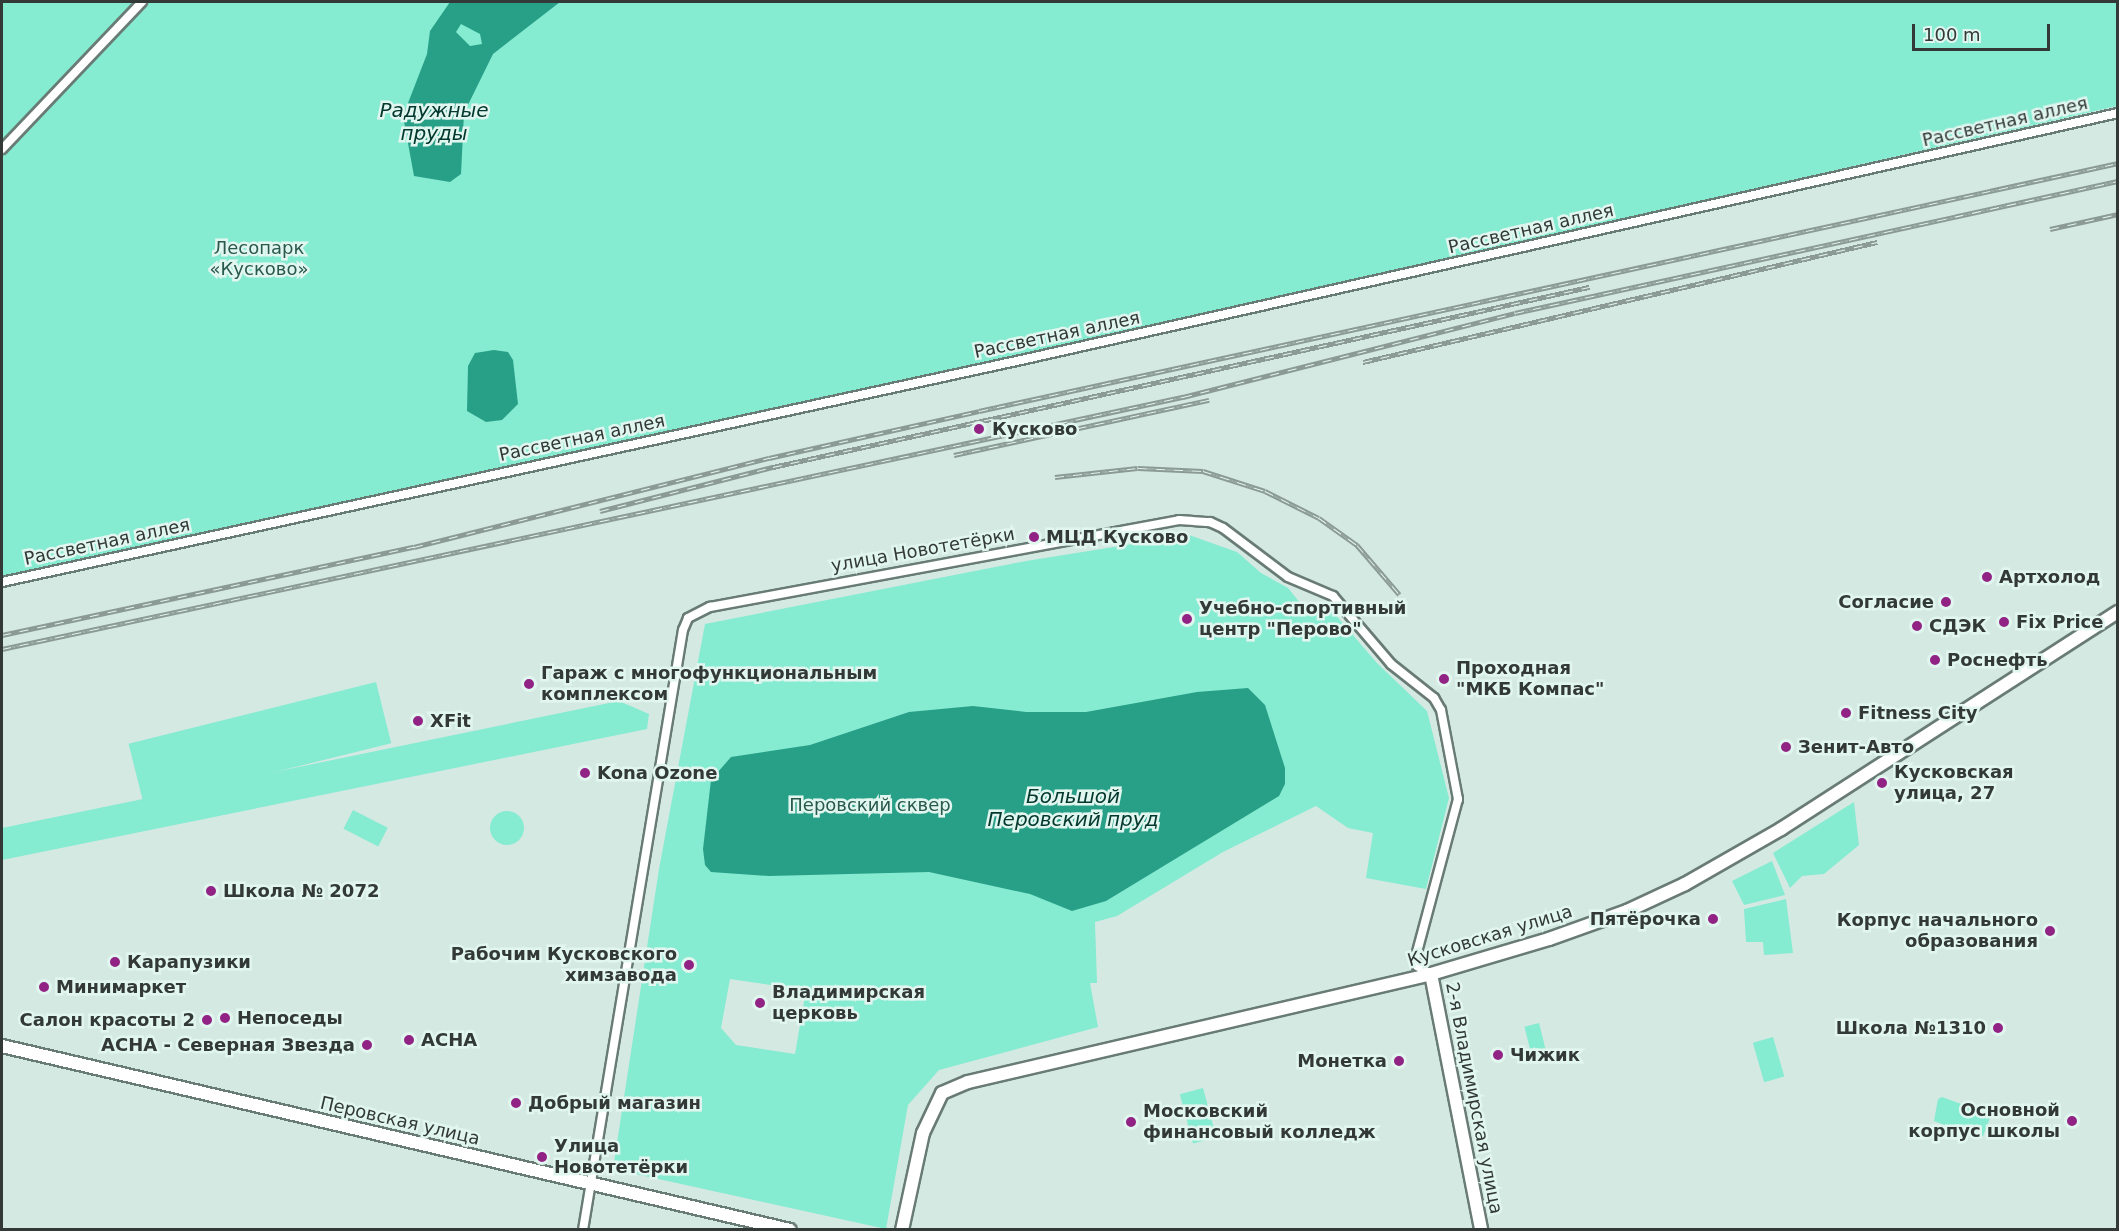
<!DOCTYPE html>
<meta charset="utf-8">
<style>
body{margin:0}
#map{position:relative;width:2119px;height:1231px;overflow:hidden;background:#d5e9e3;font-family:"DejaVu Sans",sans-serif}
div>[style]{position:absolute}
.green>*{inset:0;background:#85ebd1;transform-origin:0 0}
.round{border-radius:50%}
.water>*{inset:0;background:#28a087}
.roads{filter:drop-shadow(2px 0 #697b75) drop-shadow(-2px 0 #697b75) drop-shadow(0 2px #697b75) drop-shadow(0 -2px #697b75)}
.street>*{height:8px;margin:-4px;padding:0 4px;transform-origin:4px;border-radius:4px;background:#fff}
.secondary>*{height:12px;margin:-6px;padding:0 6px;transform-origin:6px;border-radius:6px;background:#fff}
.rail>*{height:5px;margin-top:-2.5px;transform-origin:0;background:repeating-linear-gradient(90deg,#e2f6f0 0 9px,#8b9a95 0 18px);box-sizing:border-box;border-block:2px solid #8b9a95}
.dots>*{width:16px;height:16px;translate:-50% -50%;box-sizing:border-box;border:3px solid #e2f6f0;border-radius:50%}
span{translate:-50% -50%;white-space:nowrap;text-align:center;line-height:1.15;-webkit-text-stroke:5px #e2f6f0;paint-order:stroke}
.street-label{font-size:18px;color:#323937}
.park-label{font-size:18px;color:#29584d}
.poi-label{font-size:18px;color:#323937;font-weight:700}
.left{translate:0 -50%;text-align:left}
.right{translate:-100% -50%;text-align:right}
.water-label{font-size:20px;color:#02382d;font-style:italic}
.frame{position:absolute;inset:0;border:3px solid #323937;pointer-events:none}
.scale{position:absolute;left:1912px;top:24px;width:138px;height:27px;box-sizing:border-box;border:3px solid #323937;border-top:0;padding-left:8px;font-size:18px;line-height:21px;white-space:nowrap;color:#323937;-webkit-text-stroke:4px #e2f6f0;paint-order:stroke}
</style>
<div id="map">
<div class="green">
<i style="clip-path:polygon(2px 2px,2117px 2px,2117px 106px,1047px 350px,2px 577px)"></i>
<i style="clip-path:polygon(evenodd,1189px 535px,1237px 552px,1261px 573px,1288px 588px,1305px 609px,1321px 604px,1333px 612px,1377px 663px,1427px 711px,1449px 798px,1426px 889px,1366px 878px,1373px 833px,1348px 828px,1316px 806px,1223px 852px,1117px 916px,1095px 922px,1097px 983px,1090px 983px,1098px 1027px,939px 1070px,908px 1105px,886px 1229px,613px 1169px,659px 869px,705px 624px,1026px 561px,1189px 535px,730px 979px,806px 990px,795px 1054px,736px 1045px,721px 1028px,730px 979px)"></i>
<i style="left:376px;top:682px;width:63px;height:255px;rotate:76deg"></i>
<i style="clip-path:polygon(619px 701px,649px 714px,647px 729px,2px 860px,2px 828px)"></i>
<i style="clip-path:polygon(1854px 802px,1859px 845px,1824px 874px,1802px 876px,1790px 888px,1773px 853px)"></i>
<i style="left:353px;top:810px;width:39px;height:21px;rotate:27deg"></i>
<i class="round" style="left:490px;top:811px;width:34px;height:34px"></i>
<i style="clip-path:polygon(1772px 861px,1785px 895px,1744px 905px,1732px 881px)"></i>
<i style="clip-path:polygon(1786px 899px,1793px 953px,1764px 955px,1763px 942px,1746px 942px,1744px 909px)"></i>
<i style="left:1539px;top:1023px;width:34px;height:15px;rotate:76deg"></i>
<i style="left:1773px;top:1037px;width:41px;height:21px;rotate:74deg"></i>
<i style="left:1203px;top:1088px;width:51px;height:24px;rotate:75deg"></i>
<i style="clip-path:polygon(1942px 1097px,1986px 1113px,1990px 1118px,1983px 1136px,1977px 1138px,1934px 1121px,1938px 1099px)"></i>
</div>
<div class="water">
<i style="clip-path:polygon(evenodd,450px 2px,560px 2px,493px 54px,464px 113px,461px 174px,450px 182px,414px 176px,403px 116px,427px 54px,430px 31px,450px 2px,461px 24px,480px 34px,482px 44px,470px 46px,456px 32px,461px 24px)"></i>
<i style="clip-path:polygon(494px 350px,508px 352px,513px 360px,518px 404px,502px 420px,486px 422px,467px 411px,468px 366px,475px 353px)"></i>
<i style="clip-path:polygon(1248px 688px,1265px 705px,1285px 768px,1285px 784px,1279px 796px,1106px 901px,1072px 911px,1030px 894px,929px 872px,769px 876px,711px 872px,705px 865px,703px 849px,711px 780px,731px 757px,810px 745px,909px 712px,973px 706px,1026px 712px,1086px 712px,1197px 692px)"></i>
</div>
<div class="roads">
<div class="street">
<i style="left:2px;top:149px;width:203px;rotate:-46.4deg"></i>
<i style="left:2px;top:582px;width:1052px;rotate:-12.29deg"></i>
<i style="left:1030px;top:358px;width:1115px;rotate:-12.69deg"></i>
<i style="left:583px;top:1230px;width:608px;rotate:-80.54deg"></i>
<i style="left:683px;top:630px;width:13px;rotate:-67deg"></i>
<i style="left:688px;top:618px;width:25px;rotate:-27deg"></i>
<i style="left:710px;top:607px;width:477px;rotate:-10.5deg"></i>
<i style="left:1179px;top:520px;width:31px;rotate:4deg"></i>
<i style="left:1210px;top:522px;width:14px;rotate:25deg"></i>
<i style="left:1223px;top:528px;width:81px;rotate:37deg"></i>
<i style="left:1288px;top:577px;width:49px;rotate:22.9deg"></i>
<i style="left:1333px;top:596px;width:89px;rotate:49.5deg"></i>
<i style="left:1391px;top:664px;width:55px;rotate:38.3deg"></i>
<i style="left:1434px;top:698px;width:14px;rotate:60deg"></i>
<i style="left:1441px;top:710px;width:91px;rotate:79.2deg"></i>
<i style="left:1458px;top:799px;width:166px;rotate:105deg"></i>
<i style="left:1415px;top:959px;width:7px;rotate:74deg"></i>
<i style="left:1417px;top:966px;width:16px;rotate:30deg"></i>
</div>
<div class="secondary">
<i style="left:1431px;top:974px;width:261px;rotate:78.9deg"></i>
<i style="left:2px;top:1046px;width:809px;rotate:13.14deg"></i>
<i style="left:902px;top:1230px;width:99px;rotate:-77.8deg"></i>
<i style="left:923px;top:1133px;width:44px;rotate:-64.6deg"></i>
<i style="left:942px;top:1093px;width:28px;rotate:-23deg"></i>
<i style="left:968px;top:1082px;width:475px;rotate:-13.1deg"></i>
<i style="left:1431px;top:974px;width:123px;rotate:-16.5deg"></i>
<i style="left:1549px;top:939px;width:83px;rotate:-19.7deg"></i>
<i style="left:1627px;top:911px;width:64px;rotate:-25deg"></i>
<i style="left:1685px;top:884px;width:111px;rotate:-29.8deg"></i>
<i style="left:1781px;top:829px;width:401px;rotate:-32.8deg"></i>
</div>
</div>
<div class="rail">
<i style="left:2050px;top:229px;width:70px;rotate:-12.4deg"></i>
<i style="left:1363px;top:362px;width:528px;rotate:-13.14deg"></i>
<i style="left:954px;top:455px;width:261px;rotate:-12.2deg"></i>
<i style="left:1055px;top:477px;width:83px;rotate:-6.2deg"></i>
<i style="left:1138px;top:468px;width:65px;rotate:2.6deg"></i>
<i style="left:1203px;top:471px;width:65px;rotate:17.9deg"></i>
<i style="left:1265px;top:491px;width:60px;rotate:26.6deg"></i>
<i style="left:1319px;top:518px;width:47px;rotate:35.4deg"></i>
<i style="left:1357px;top:545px;width:65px;rotate:49.4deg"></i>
<i style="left:600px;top:511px;width:179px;rotate:-14.3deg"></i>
<i style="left:773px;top:467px;width:836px;rotate:-12.44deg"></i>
<i style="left:2px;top:635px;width:421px;rotate:-12.1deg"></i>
<i style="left:414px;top:547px;width:366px;rotate:-14.1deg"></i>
<i style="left:769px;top:458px;width:215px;rotate:-12.6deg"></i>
<i style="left:979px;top:411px;width:1166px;rotate:-12.28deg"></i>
<i style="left:2px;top:649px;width:1208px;rotate:-12.05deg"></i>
<i style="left:1183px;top:397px;width:342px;rotate:-14.2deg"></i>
<i style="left:1515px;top:313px;width:617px;rotate:-12.35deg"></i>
</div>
<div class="dots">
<i style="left:979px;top:429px;background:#912384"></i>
<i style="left:1034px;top:537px;background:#912384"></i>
<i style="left:1987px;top:577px;background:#912384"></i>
<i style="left:1946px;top:602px;background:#912384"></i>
<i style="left:1187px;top:619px;background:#912384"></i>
<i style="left:2004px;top:622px;background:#912384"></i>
<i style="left:1917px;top:626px;background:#912384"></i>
<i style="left:1935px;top:660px;background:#912384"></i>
<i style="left:1444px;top:679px;background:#912384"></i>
<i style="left:529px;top:684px;background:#912384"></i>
<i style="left:1846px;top:713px;background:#912384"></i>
<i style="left:418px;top:721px;background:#912384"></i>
<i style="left:1786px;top:747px;background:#912384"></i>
<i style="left:585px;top:773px;background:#912384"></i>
<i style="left:1882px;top:783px;background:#912384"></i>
<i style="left:211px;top:891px;background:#912384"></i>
<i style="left:1713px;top:919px;background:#912384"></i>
<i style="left:2050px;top:931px;background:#912384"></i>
<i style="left:115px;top:962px;background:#912384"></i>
<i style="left:689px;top:965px;background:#912384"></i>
<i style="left:44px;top:987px;background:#912384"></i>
<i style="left:760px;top:1003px;background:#912384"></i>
<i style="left:225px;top:1018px;background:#912384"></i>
<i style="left:207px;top:1020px;background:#912384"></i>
<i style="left:1998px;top:1028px;background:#912384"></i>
<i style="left:409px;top:1040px;background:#912384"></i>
<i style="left:367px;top:1045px;background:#912384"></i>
<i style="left:1498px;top:1055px;background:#912384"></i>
<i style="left:1399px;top:1061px;background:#912384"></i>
<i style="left:516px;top:1103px;background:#912384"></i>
<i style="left:2072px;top:1121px;background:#912384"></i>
<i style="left:1131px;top:1122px;background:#912384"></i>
<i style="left:542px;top:1157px;background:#912384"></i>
</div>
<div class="street-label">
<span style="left:2005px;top:122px;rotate:-13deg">Рассветная аллея</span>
<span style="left:1531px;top:229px;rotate:-13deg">Рассветная аллея</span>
<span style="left:1057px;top:335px;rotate:-12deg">Рассветная аллея</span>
<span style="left:582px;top:438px;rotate:-12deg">Рассветная аллея</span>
<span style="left:107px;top:542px;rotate:-12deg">Рассветная аллея</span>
<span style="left:923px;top:550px;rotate:-10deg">улица Новотетёрки</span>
<span style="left:1490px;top:936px;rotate:-17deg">Кусковская улица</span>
<span style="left:1474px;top:1098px;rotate:79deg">2-я Владимирская улица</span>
<span style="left:400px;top:1121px;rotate:13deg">Перовская улица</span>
</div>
<div class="park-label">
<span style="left:259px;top:259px">Лесопарк<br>«Кусково»</span>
<span style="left:870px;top:805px">Перовский сквер</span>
</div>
<div class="poi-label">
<span class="left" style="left:992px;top:429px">Кусково</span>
<span class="left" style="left:1046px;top:537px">МЦД Кусково</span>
<span class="left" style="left:1999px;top:577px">Артхолод</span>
<span class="right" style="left:1934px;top:602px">Согласие</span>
<span class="left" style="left:1199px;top:619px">Учебно-спортивный<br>центр "Перово"</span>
<span class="left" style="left:2016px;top:622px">Fix Price</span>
<span class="left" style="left:1929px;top:626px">СДЭК</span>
<span class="left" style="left:1947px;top:660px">Роснефть</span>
<span class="left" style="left:1456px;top:679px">Проходная<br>"МКБ Компас"</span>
<span class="left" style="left:541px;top:684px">Гараж с многофункциональным<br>комплексом</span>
<span class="left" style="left:1858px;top:713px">Fitness City</span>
<span class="left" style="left:430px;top:721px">XFit</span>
<span class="left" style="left:1798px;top:747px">Зенит-Авто</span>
<span class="left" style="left:597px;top:773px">Kona Ozone</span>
<span class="left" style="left:1894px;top:783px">Кусковская<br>улица, 27</span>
<span class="left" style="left:223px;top:891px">Школа № 2072</span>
<span class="right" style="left:1701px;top:919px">Пятёрочка</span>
<span class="right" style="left:2038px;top:931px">Корпус начального<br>образования</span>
<span class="right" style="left:677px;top:965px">Рабочим Кусковского<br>химзавода</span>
<span class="left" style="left:127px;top:962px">Карапузики</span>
<span class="left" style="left:56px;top:987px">Минимаркет</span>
<span class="left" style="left:772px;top:1003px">Владимирская<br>церковь</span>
<span class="left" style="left:237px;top:1018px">Непоседы</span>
<span class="right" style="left:195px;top:1020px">Салон красоты 2</span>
<span class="right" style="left:1986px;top:1028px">Школа №1310</span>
<span class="left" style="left:421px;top:1040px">АСНА</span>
<span class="right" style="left:355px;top:1045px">АСНА - Северная Звезда</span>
<span class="left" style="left:1510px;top:1055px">Чижик</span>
<span class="right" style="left:1387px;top:1061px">Монетка</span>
<span class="left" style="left:528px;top:1103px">Добрый магазин</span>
<span class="right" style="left:2060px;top:1121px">Основной<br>корпус школы</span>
<span class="left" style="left:1143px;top:1122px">Московский<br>финансовый колледж</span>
<span class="left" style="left:554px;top:1157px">Улица<br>Новотетёрки</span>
</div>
<div class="water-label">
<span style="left:434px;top:122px">Радужные<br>пруды</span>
<span style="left:1073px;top:808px">Большой<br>Перовский пруд</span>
</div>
<div class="frame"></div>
<div class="scale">100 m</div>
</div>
